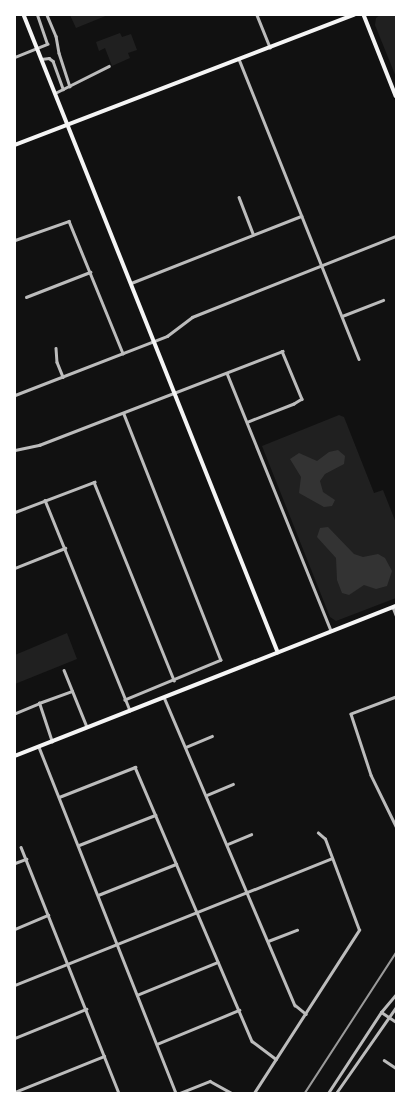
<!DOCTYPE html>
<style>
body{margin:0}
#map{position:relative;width:411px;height:1108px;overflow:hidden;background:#111;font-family:Cabin,sans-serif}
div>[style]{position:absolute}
.green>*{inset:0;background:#202020}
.water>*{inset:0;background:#333}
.minor>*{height:2.5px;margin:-1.25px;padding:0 1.25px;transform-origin:1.25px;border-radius:1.25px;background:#bcbcbc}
.tertiary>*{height:3px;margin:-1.5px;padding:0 1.5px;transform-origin:1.5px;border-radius:1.5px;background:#bcbcbc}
.secondary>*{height:3.5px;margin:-1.75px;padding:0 1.75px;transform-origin:1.75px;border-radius:1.75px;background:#f5f5f5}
.rail>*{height:1.5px;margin:-0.75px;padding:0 0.75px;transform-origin:0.75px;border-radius:0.75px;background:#9a9a9a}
span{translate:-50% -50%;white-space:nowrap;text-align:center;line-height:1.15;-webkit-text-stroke:4px #fff;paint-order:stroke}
.frame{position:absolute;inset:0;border:16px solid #fff;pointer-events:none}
</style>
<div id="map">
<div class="green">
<i style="clip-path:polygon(70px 15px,108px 15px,76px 28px)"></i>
<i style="clip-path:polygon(380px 15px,396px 15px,396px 77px,375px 25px,376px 18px)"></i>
<i style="clip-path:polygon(120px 33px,122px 37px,131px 34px,137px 50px,128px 53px,130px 58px,112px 66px,105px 48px,99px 51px,96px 42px)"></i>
<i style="clip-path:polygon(339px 415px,344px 417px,374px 493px,383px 490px,396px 523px,396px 598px,336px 621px,330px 617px,262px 446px)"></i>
<i style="clip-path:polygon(67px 633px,77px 659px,15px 684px,15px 655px)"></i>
</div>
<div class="water">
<i style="clip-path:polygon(338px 450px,345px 456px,344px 464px,325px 474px,320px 481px,323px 492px,335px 500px,332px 506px,324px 507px,299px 493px,301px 477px,290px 459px,299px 453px,317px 461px,329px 452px)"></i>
<i style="clip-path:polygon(328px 527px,354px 554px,363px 557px,378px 554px,385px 558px,392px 571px,387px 586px,376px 589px,364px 585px,349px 595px,342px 593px,337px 580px,336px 558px,317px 537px,320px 528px)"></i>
</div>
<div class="minor">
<i style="left:47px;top:15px;width:23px;rotate:67deg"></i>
<i style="left:56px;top:36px;width:17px;rotate:80deg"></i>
<i style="left:59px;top:53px;width:35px;rotate:72deg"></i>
<i style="left:257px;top:15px;width:35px;rotate:68deg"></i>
<i style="left:15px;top:57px;width:35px;rotate:-22deg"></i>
<i style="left:47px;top:44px;width:31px;rotate:-109deg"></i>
<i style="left:41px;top:59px;width:8px;rotate:-7deg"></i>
<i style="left:49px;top:58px;width:5px;rotate:37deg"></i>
<i style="left:53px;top:61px;width:30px;rotate:70deg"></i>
<i style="left:239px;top:59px;width:323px;rotate:68.2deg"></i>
<i style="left:55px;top:93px;width:60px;rotate:-26.6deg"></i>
<i style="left:239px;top:197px;width:40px;rotate:69deg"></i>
<i style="left:15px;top:240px;width:57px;rotate:-19.4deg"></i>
<i style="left:69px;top:221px;width:143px;rotate:67.8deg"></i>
<i style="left:131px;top:283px;width:183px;rotate:-21.5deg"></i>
<i style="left:26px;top:297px;width:69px;rotate:-21.3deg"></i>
<i style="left:342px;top:316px;width:44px;rotate:-21.3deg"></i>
<i style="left:56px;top:348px;width:14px;rotate:86deg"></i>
<i style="left:57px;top:362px;width:16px;rotate:68deg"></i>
<i style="left:227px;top:373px;width:278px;rotate:68deg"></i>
<i style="left:15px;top:395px;width:163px;rotate:-21.2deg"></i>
<i style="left:167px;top:336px;width:31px;rotate:-37deg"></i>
<i style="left:192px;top:317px;width:219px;rotate:-21.7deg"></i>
<i style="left:124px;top:414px;width:264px;rotate:68.5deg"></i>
<i style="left:221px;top:660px;width:104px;rotate:157.4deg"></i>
<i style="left:15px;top:450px;width:25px;rotate:-12deg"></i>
<i style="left:39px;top:445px;width:261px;rotate:-21.1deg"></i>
<i style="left:282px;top:351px;width:52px;rotate:67.4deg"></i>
<i style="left:302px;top:399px;width:9px;rotate:148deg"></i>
<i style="left:294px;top:404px;width:49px;rotate:158.6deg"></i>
<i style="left:45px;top:500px;width:227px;rotate:68deg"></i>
<i style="left:15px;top:512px;width:85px;rotate:-20.8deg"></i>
<i style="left:94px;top:482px;width:214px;rotate:68deg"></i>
<i style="left:15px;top:568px;width:54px;rotate:-21.8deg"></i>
<i style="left:393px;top:607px;width:9px;rotate:69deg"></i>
<i style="left:64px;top:670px;width:61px;rotate:68deg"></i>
<i style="left:164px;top:697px;width:335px;rotate:67deg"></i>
<i style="left:295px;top:1005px;width:14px;rotate:39deg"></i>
<i style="left:396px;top:697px;width:48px;rotate:159.3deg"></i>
<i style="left:351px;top:714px;width:64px;rotate:71.8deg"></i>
<i style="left:371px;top:775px;width:57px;rotate:63.9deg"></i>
<i style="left:16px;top:713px;width:25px;rotate:-23deg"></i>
<i style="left:52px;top:742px;width:41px;rotate:-108.4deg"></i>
<i style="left:39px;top:703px;width:35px;rotate:-20deg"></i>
<i style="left:39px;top:747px;width:372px;rotate:68.4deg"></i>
<i style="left:186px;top:747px;width:28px;rotate:-23deg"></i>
<i style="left:207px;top:795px;width:28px;rotate:-23deg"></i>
<i style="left:59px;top:797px;width:82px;rotate:-21.5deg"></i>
<i style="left:135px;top:767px;width:298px;rotate:66.9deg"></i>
<i style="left:252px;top:1041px;width:30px;rotate:37deg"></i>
<i style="left:228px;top:844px;width:25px;rotate:-23deg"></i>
<i style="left:79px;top:845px;width:82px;rotate:-21.5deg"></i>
<i style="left:21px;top:847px;width:265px;rotate:68.3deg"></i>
<i style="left:15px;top:863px;width:12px;rotate:-20deg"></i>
<i style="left:98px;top:895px;width:84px;rotate:-21.7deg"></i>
<i style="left:15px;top:929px;width:36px;rotate:-23deg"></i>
<i style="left:268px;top:941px;width:31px;rotate:-21deg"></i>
<i style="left:15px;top:985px;width:341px;rotate:-21.8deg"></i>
<i style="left:137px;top:995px;width:87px;rotate:-22.2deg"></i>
<i style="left:15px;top:1038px;width:77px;rotate:-22.2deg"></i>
<i style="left:157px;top:1044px;width:89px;rotate:-22.5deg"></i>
<i style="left:384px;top:1060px;width:14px;rotate:34deg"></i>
<i style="left:15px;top:1092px;width:96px;rotate:-22deg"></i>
<i style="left:180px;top:1093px;width:32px;rotate:-22deg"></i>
<i style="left:210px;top:1081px;width:25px;rotate:29deg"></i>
<i style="left:254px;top:1093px;width:194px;rotate:-57.2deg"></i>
<i style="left:359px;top:930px;width:97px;rotate:-110.5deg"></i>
<i style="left:325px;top:839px;width:9px;rotate:-139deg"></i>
</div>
<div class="tertiary">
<i style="left:381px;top:1012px;width:18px;rotate:34deg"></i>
<i style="left:328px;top:1093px;width:97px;rotate:-56.8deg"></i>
<i style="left:381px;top:1012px;width:23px;rotate:-50deg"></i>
<i style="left:336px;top:1093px;width:105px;rotate:-55.1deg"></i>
</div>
<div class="secondary">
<i style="left:24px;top:15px;width:686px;rotate:68.26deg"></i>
<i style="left:364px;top:15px;width:87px;rotate:68.4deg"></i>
<i style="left:15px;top:145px;width:363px;rotate:-21deg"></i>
<i style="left:15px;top:756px;width:409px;rotate:-21.5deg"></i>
</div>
<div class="rail">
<i style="left:305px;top:1093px;width:167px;rotate:-57deg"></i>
</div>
<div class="frame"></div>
</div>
